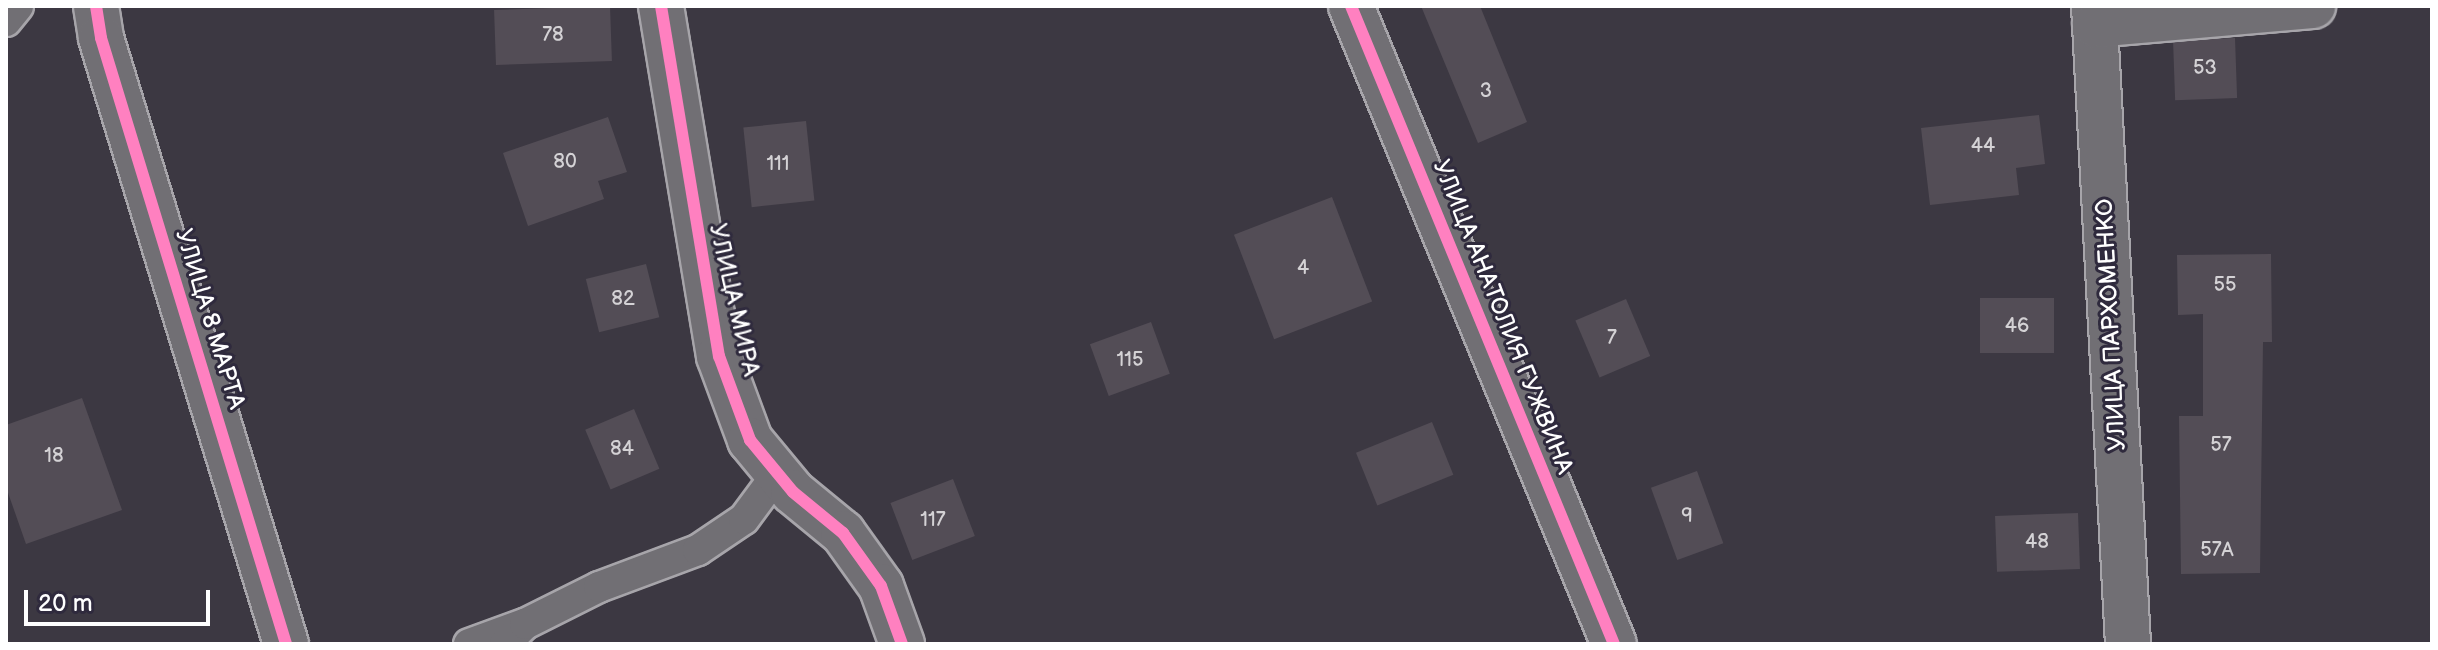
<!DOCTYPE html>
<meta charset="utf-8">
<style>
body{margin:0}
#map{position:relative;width:2438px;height:650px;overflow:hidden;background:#3c3842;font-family:"Balsamiq Sans",sans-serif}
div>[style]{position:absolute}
.building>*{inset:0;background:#534d56;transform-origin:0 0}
.roads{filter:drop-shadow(2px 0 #a7a5aa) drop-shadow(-2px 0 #a7a5aa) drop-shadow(0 2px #a7a5aa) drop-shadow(0 -2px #a7a5aa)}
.lane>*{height:30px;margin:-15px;padding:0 15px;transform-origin:15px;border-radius:15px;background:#716f74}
.street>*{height:44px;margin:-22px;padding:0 22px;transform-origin:22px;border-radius:22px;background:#716f74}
.secondary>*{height:44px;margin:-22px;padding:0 22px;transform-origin:22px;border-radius:22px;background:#716f74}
.cycleway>*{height:12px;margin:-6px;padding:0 6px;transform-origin:6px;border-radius:6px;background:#ff80c0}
span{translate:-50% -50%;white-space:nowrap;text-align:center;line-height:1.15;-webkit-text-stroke:6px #2f2a3d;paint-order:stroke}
.number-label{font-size:20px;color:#d4d2d5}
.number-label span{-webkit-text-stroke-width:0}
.street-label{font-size:24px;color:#fff}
.frame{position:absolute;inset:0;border:8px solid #fff;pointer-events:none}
.scale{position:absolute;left:24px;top:590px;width:186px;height:36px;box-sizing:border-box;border:4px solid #fff;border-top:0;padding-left:10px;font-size:24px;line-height:28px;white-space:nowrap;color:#fff;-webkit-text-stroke:6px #2f2a3d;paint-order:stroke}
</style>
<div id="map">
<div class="building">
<i style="left:610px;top:6px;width:55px;height:116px;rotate:88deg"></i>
<i style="clip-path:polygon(1421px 6px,1480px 6px,1527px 122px,1478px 143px)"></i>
<i style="left:2235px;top:38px;width:60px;height:62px;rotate:88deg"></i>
<i style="clip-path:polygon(2039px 115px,2045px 164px,2016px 168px,2019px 195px,1930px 205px,1921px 128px)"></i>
<i style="clip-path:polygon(608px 117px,627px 172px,598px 181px,604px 199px,528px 226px,503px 153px)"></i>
<i style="left:806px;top:121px;width:80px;height:63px;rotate:84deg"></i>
<i style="left:1332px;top:197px;width:112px;height:105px;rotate:69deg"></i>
<i style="clip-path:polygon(2271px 254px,2272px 342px,2263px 342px,2260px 573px,2181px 574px,2179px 416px,2203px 416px,2203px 314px,2178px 315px,2177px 255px)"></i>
<i style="left:646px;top:264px;width:55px;height:62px;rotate:76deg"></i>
<i style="left:2054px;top:298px;width:55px;height:74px;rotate:90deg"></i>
<i style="left:1626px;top:299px;width:62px;height:55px;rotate:67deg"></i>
<i style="left:1151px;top:322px;width:55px;height:65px;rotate:70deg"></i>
<i style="clip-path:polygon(82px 398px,122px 510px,26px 544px,6px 487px,6px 425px)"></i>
<i style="left:634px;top:409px;width:65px;height:53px;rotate:67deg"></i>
<i style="left:1432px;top:422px;width:57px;height:82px;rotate:68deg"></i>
<i style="left:1697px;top:471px;width:77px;height:49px;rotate:70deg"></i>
<i style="left:953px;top:479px;width:61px;height:67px;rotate:69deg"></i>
<i style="left:2078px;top:513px;width:56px;height:83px;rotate:88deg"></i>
</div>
<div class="roads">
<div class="lane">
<i style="left:6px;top:21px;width:19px;rotate:-51deg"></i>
<i style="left:469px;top:644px;width:59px;rotate:-20deg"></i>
<i style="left:505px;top:644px;width:28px;rotate:-45deg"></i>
<i style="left:525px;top:624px;width:83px;rotate:-26.6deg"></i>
<i style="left:599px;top:587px;width:106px;rotate:-20.5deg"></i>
<i style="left:698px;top:550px;width:55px;rotate:-34deg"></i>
<i style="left:744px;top:519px;width:57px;rotate:-53.5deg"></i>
</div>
<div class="street">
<i style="left:96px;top:6px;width:32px;rotate:81deg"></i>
<i style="left:101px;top:38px;width:634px;rotate:73.02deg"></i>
<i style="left:661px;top:6px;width:355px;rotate:80.6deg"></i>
<i style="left:719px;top:356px;width:90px;rotate:69.7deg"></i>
<i style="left:750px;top:440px;width:67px;rotate:50.4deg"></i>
<i style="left:793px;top:492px;width:65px;rotate:39.4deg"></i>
<i style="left:843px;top:533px;width:65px;rotate:54.4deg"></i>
<i style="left:881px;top:586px;width:62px;rotate:70.1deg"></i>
<i style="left:2094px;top:6px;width:639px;rotate:86.95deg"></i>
<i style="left:2095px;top:25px;width:219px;rotate:-5deg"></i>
</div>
<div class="secondary">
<i style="left:1351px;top:6px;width:690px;rotate:67.6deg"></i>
</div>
</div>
<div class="cycleway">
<i style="left:96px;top:6px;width:32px;rotate:81deg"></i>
<i style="left:101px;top:38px;width:634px;rotate:73.02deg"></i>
<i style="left:661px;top:6px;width:355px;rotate:80.6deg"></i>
<i style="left:719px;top:356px;width:90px;rotate:69.7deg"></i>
<i style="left:750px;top:440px;width:67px;rotate:50.4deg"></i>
<i style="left:793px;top:492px;width:65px;rotate:39.4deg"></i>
<i style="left:843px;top:533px;width:65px;rotate:54.4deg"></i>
<i style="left:881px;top:586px;width:62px;rotate:70.1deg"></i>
<i style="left:1351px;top:6px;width:690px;rotate:67.6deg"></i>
</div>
<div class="number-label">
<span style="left:553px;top:35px">78</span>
<span style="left:2205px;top:68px">53</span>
<span style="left:1486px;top:91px">3</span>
<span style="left:1983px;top:146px">44</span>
<span style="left:565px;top:162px">80</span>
<span style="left:778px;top:164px">111</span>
<span style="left:1303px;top:268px">4</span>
<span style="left:2225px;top:285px">55</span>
<span style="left:623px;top:299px">82</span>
<span style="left:2017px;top:326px">46</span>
<span style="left:1612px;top:338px">7</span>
<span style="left:1130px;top:360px">115</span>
<span style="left:2221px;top:445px">57</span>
<span style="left:622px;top:449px">84</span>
<span style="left:54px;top:456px">18</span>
<span style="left:1687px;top:516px">9</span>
<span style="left:933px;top:520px">117</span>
<span style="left:2037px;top:542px">48</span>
<span style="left:2217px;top:550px">57А</span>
</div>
<div class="street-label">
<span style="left:734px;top:300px;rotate:77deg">УЛИЦА МИРА</span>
<span style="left:1503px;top:317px;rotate:68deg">УЛИЦА АНАТОЛИЯ ГУЖВИНА</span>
<span style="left:210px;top:319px;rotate:73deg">УЛИЦА 8 МАРТА</span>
<span style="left:2111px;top:325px;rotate:-93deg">УЛИЦА ПАРХОМЕНКО</span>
</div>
<div class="frame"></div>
<div class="scale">20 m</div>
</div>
